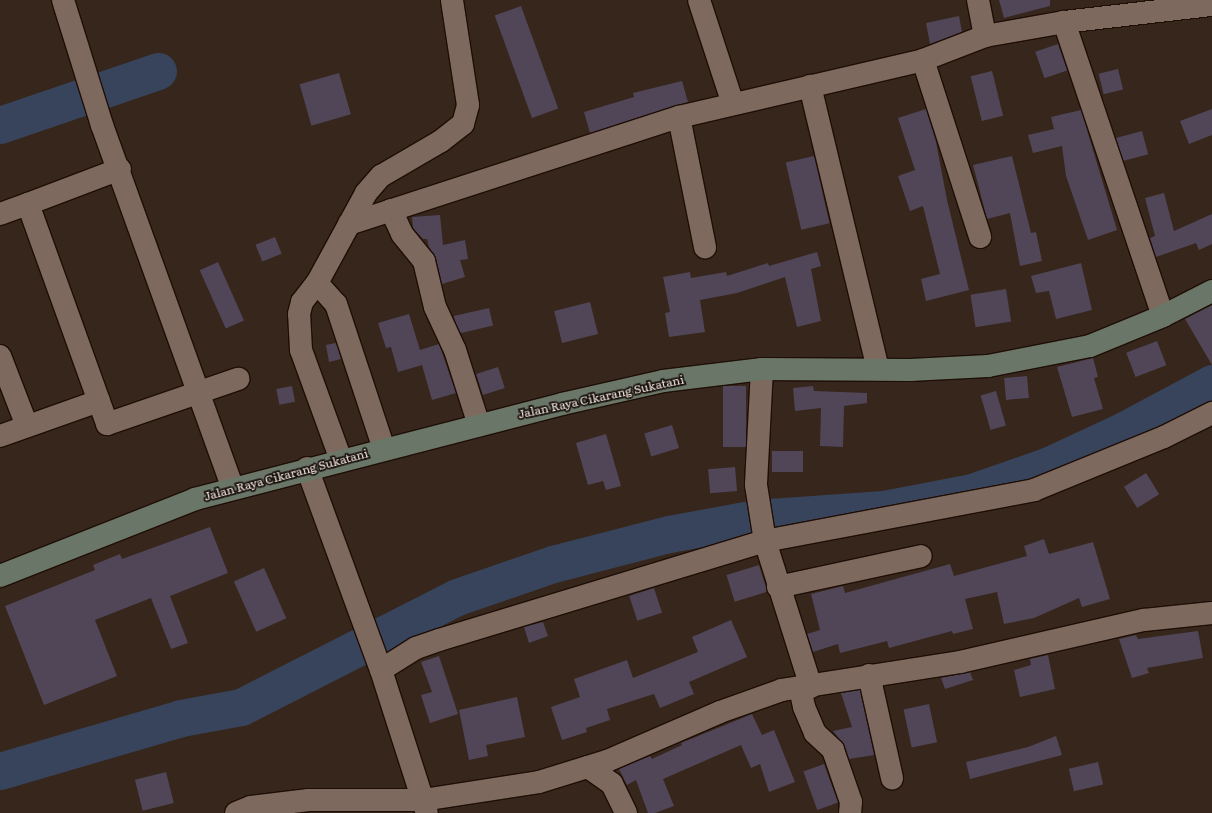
<!DOCTYPE html>
<style>
body{margin:0}
#map{position:relative;width:1212px;height:813px;overflow:hidden;background:#37261b;font-family:Literata,serif}
div>[style]{position:absolute}
.river>*{height:37px;margin:-18.5px;padding:0 18.5px;transform-origin:18.5px;border-radius:18.5px;background:#37445b}
.building>*{inset:0;background:#504658;transform-origin:0 0}
.roads{filter:drop-shadow(1px 0 #1e0e06) drop-shadow(-1px 0 #1e0e06) drop-shadow(0 1px #1e0e06) drop-shadow(0 -1px #1e0e06)}
.street>*{height:22px;margin:-11px;padding:0 11px;transform-origin:11px;border-radius:11px;background:#7d695e}
.secondary>*{height:22px;margin:-11px;padding:0 11px;transform-origin:11px;border-radius:11px;background:#6a7667}
span{translate:-50% -50%;white-space:nowrap;text-align:center;line-height:1.15;-webkit-text-stroke:3.5px #18110c;paint-order:stroke}
.street-label{font-size:12px;color:#f9ede6}
</style>
<div id="map">
<div class="river">
<i style="left:0;top:125px;width:167px;rotate:-18.9deg"></i>
<i style="left:0;top:771px;width:189px;rotate:-16.3deg"></i>
<i style="left:181px;top:718px;width:61px;rotate:-10.4deg"></i>
<i style="left:241px;top:707px;width:242px;rotate:-27deg"></i>
<i style="left:457px;top:597px;width:102px;rotate:-19deg"></i>
<i style="left:553px;top:564px;width:120px;rotate:-14.5deg"></i>
<i style="left:669px;top:534px;width:87px;rotate:-10.5deg"></i>
<i style="left:755px;top:518px;width:129px;rotate:-4deg"></i>
<i style="left:884px;top:509px;width:90px;rotate:-10.9deg"></i>
<i style="left:972px;top:492px;width:82px;rotate:-19.3deg"></i>
<i style="left:1049px;top:465px;width:83px;rotate:-25deg"></i>
<i style="left:1124px;top:430px;width:100px;rotate:-28.1deg"></i>
</div>
<div class="building">
<i style="clip-path:polygon(999px 0,1050px 0,1050px 6px,1004px 18px)"></i>
<i style="left:521px;top:6px;width:109px;height:28px;rotate:70deg"></i>
<i style="clip-path:polygon(959px 16px,962px 32px,930px 44px,926px 23px)"></i>
<i style="left:1058px;top:44px;width:28px;height:24px;rotate:71deg"></i>
<i style="left:1118px;top:69px;width:21px;height:20px;rotate:76deg"></i>
<i style="left:992px;top:71px;width:46px;height:22px;rotate:76deg"></i>
<i style="left:339px;top:73px;width:43px;height:41px;rotate:74deg"></i>
<i style="clip-path:polygon(682px 81px,688px 102px,590px 133px,584px 112px,634px 97px,633px 93px)"></i>
<i style="clip-path:polygon(926px 109px,936px 142px,947px 200px,969px 290px,926px 301px,921px 279px,940px 274px,923px 206px,910px 211px,898px 176px,915px 170px,898px 118px)"></i>
<i style="clip-path:polygon(1212px 109px,1212px 135px,1189px 144px,1180px 121px)"></i>
<i style="clip-path:polygon(1081px 110px,1117px 230px,1088px 240px,1066px 176px,1062px 146px,1033px 153px,1028px 135px,1054px 129px,1051px 117px)"></i>
<i style="left:1142px;top:131px;width:24px;height:27px;rotate:75deg"></i>
<i style="left:814px;top:156px;width:69px;height:29px;rotate:77deg"></i>
<i style="clip-path:polygon(1012px 156px,1031px 233px,1036px 232px,1042px 261px,1020px 266px,1010px 213px,987px 219px,973px 165px)"></i>
<i style="clip-path:polygon(1164px 193px,1174px 231px,1212px 214px,1212px 244px,1199px 250px,1196px 243px,1156px 257px,1150px 238px,1155px 236px,1145px 198px)"></i>
<i style="clip-path:polygon(440px 215px,443px 245px,465px 240px,468px 259px,460px 260px,465px 277px,442px 284px,436px 258px,429px 247px,427px 239px,423px 239px,413px 228px,412px 217px)"></i>
<i style="left:275px;top:237px;width:18px;height:21px;rotate:68deg"></i>
<i style="clip-path:polygon(817px 252px,821px 266px,811px 269px,821px 321px,797px 327px,785px 277px,737px 293px,700px 300px,705px 332px,669px 337px,665px 313px,670px 312px,663px 277px,690px 272px,691px 278px,726px 272px,727px 276px,768px 263px,769px 266px)"></i>
<i style="left:218px;top:262px;width:64px;height:20px;rotate:66deg"></i>
<i style="clip-path:polygon(1081px 263px,1092px 310px,1056px 319px,1049px 291px,1036px 293px,1031px 276px)"></i>
<i style="left:1006px;top:289px;width:33px;height:36px;rotate:81deg"></i>
<i style="left:590px;top:302px;width:33px;height:37px;rotate:76deg"></i>
<i style="clip-path:polygon(1212px 305px,1212px 365px,1185px 319px)"></i>
<i style="left:489px;top:308px;width:18px;height:36px;rotate:77deg"></i>
<i style="clip-path:polygon(409px 314px,420px 350px,439px 344px,456px 393px,432px 400px,422px 365px,398px 372px,391px 347px,386px 348px,378px 323px)"></i>
<i style="left:1157px;top:341px;width:26px;height:33px;rotate:69deg"></i>
<i style="clip-path:polygon(336px 343px,341px 359px,329px 362px,326px 345px)"></i>
<i style="clip-path:polygon(1093px 358px,1098px 377px,1094px 378px,1103px 409px,1072px 417px,1057px 367px)"></i>
<i style="left:498px;top:367px;width:22px;height:23px;rotate:72deg"></i>
<i style="left:1027px;top:376px;width:22px;height:23px;rotate:85deg"></i>
<i style="left:292px;top:386px;width:16px;height:16px;rotate:79deg"></i>
<i style="left:723px;top:386px;width:23px;height:61px"></i>
<i style="clip-path:polygon(813px 386px,814px 391px,867px 393px,867px 403px,844px 406px,843px 447px,820px 446px,821px 408px,795px 411px,793px 388px)"></i>
<i style="left:996px;top:391px;width:36px;height:16px;rotate:74deg"></i>
<i style="left:672px;top:425px;width:24px;height:29px;rotate:73deg"></i>
<i style="clip-path:polygon(606px 434px,621px 486px,606px 490px,603px 481px,588px 485px,576px 443px)"></i>
<i style="left:772px;top:451px;width:31px;height:21px"></i>
<i style="left:735px;top:467px;width:24px;height:27px;rotate:85deg"></i>
<i style="left:1146px;top:473px;width:25px;height:26px;rotate:58deg"></i>
<i style="clip-path:polygon(210px 527px,228px 573px,170px 596px,188px 643px,171px 649px,151px 598px,95px 620px,117px 676px,44px 705px,5px 606px,95px 570px,93px 565px,120px 554px,122px 559px)"></i>
<i style="clip-path:polygon(1044px 539px,1049px 554px,1093px 542px,1110px 599px,1082px 607px,1079px 598px,1034px 618px,1004px 624px,997px 592px,965px 599px,973px 629px,953px 634px,952px 631px,889px 648px,887px 641px,840px 653px,838px 644px,813px 652px,807px 634px,820px 630px,811px 594px,843px 586px,845px 593px,950px 564px,954px 576px,1027px 556px,1024px 546px)"></i>
<i style="left:759px;top:565px;width:28px;height:34px;rotate:73deg"></i>
<i style="left:264px;top:568px;width:55px;height:33px;rotate:66deg"></i>
<i style="left:654px;top:588px;width:26px;height:26px;rotate:72deg"></i>
<i style="clip-path:polygon(731px 620px,747px 657px,689px 682px,694px 694px,660px 708px,654px 694px,607px 709px,610px 720px,586px 728px,587px 732px,562px 740px,551px 707px,580px 697px,574px 679px,627px 660px,633px 678px,698px 652px,692px 637px)"></i>
<i style="clip-path:polygon(543px 622px,548px 636px,529px 643px,524px 627px)"></i>
<i style="clip-path:polygon(1198px 631px,1203px 658px,1147px 668px,1149px 673px,1132px 678px,1119px 639px,1136px 635px,1138px 639px)"></i>
<i style="clip-path:polygon(1048px 655px,1055px 689px,1020px 697px,1014px 670px,1031px 665px,1030px 659px)"></i>
<i style="clip-path:polygon(439px 656px,458px 714px,430px 723px,421px 695px,432px 692px,421px 662px)"></i>
<i style="clip-path:polygon(970px 672px,973px 680px,945px 689px,941px 678px)"></i>
<i style="clip-path:polygon(860px 690px,874px 755px,849px 759px,845px 746px,833px 731px,852px 727px,841px 693px)"></i>
<i style="clip-path:polygon(517px 697px,525px 737px,486px 745px,488px 756px,469px 760px,459px 710px)"></i>
<i style="left:929px;top:704px;width:39px;height:26px;rotate:78deg"></i>
<i style="clip-path:polygon(752px 714px,762px 735px,774px 730px,795px 782px,769px 792px,760px 764px,751px 768px,741px 745px,663px 779px,674px 806px,655px 813px,648px 813px,636px 780px,627px 785px,619px 769px,650px 756px,652px 759px,682px 745px,681px 743px)"></i>
<i style="clip-path:polygon(1056px 736px,1062px 755px,970px 779px,966px 762px,1028px 747px)"></i>
<i style="left:1098px;top:762px;width:23px;height:30px;rotate:77deg"></i>
<i style="left:824px;top:764px;width:41px;height:22px;rotate:70deg"></i>
<i style="left:166px;top:772px;width:32px;height:32px;rotate:76deg"></i>
</div>
<div class="roads">
<div class="street">
<i style="left:63px;top:0;width:131px;rotate:72.7deg"></i>
<i style="left:102px;top:125px;width:386px;rotate:70.2deg"></i>
<i style="left:699px;top:0;width:109px;rotate:71.9deg"></i>
<i style="left:978px;top:0;width:37px;rotate:79deg"></i>
<i style="left:1064px;top:22px;width:310px;rotate:71.4deg"></i>
<i style="left:923px;top:60px;width:186px;rotate:72.1deg"></i>
<i style="left:810px;top:86px;width:291px;rotate:76.5deg"></i>
<i style="left:679px;top:117px;width:133px;rotate:78.7deg"></i>
<i style="left:120px;top:169px;width:98px;rotate:159.2deg"></i>
<i style="left:28px;top:204px;width:234px;rotate:70.2deg"></i>
<i style="left:107px;top:424px;width:139px;rotate:-19deg"></i>
<i style="left:391px;top:210px;width:26px;rotate:65deg"></i>
<i style="left:402px;top:234px;width:35px;rotate:51deg"></i>
<i style="left:424px;top:261px;width:47px;rotate:76.6deg"></i>
<i style="left:435px;top:307px;width:47px;rotate:65.1deg"></i>
<i style="left:455px;top:350px;width:79px;rotate:72.3deg"></i>
<i style="left:0;top:214px;width:30px;rotate:-20deg"></i>
<i style="left:349px;top:224px;width:347px;rotate:-18deg"></i>
<i style="left:679px;top:117px;width:251px;rotate:-13.1deg"></i>
<i style="left:923px;top:60px;width:66px;rotate:-21.2deg"></i>
<i style="left:985px;top:36px;width:80px;rotate:-10deg"></i>
<i style="left:1064px;top:22px;width:149px;rotate:-6.6deg"></i>
<i style="left:317px;top:283px;width:28px;rotate:48deg"></i>
<i style="left:336px;top:304px;width:153px;rotate:71.7deg"></i>
<i style="left:0;top:356px;width:75px;rotate:68.9deg"></i>
<i style="left:762px;top:369px;width:116px;rotate:93deg"></i>
<i style="left:756px;top:485px;width:57px;rotate:80.9deg"></i>
<i style="left:765px;top:541px;width:153px;rotate:72.5deg"></i>
<i style="left:0;top:436px;width:105px;rotate:-19.5deg"></i>
<i style="left:341px;top:460px;width:117px;rotate:-110deg"></i>
<i style="left:301px;top:350px;width:36px;rotate:-93deg"></i>
<i style="left:299px;top:314px;width:12px;rotate:-76deg"></i>
<i style="left:302px;top:302px;width:24px;rotate:-52deg"></i>
<i style="left:317px;top:283px;width:102px;rotate:-61.4deg"></i>
<i style="left:366px;top:193px;width:23px;rotate:-49deg"></i>
<i style="left:381px;top:176px;width:69px;rotate:-30.3deg"></i>
<i style="left:441px;top:141px;width:28px;rotate:-38deg"></i>
<i style="left:463px;top:124px;width:20px;rotate:-75deg"></i>
<i style="left:468px;top:105px;width:106px;rotate:-98.7deg"></i>
<i style="left:307px;top:468px;width:215px;rotate:69.9deg"></i>
<i style="left:381px;top:670px;width:150px;rotate:72.2deg"></i>
<i style="left:778px;top:587px;width:146px;rotate:-12.2deg"></i>
<i style="left:381px;top:670px;width:41px;rotate:-32.2deg"></i>
<i style="left:416px;top:648px;width:24px;rotate:-19deg"></i>
<i style="left:439px;top:640px;width:341px;rotate:-16.9deg"></i>
<i style="left:765px;top:541px;width:274px;rotate:-10.7deg"></i>
<i style="left:1034px;top:490px;width:140px;rotate:-22.2deg"></i>
<i style="left:1164px;top:437px;width:54px;rotate:-26.6deg"></i>
<i style="left:869px;top:675px;width:106px;rotate:77.4deg"></i>
<i style="left:800px;top:688px;width:19px;rotate:78deg"></i>
<i style="left:804px;top:707px;width:28px;rotate:67deg"></i>
<i style="left:815px;top:733px;width:25px;rotate:43deg"></i>
<i style="left:833px;top:750px;width:55px;rotate:70.9deg"></i>
<i style="left:851px;top:802px;width:11px;rotate:95deg"></i>
<i style="left:588px;top:767px;width:29px;rotate:35deg"></i>
<i style="left:612px;top:784px;width:32px;rotate:64deg"></i>
<i style="left:236px;top:813px;width:16px;rotate:-22deg"></i>
<i style="left:251px;top:807px;width:58px;rotate:-6.9deg"></i>
<i style="left:309px;top:800px;width:114px"></i>
<i style="left:423px;top:800px;width:117px;rotate:-8.8deg"></i>
<i style="left:539px;top:782px;width:71px;rotate:-17.2deg"></i>
<i style="left:607px;top:761px;width:123px;rotate:-23.4deg"></i>
<i style="left:720px;top:712px;width:66px;rotate:-19.5deg"></i>
<i style="left:782px;top:690px;width:180px;rotate:-8.9deg"></i>
<i style="left:960px;top:662px;width:189px;rotate:-12.9deg"></i>
<i style="left:1144px;top:620px;width:68px;rotate:-5.9deg"></i>
</div>
<div class="secondary">
<i style="left:0;top:576px;width:210px;rotate:-21.5deg"></i>
<i style="left:195px;top:499px;width:379px;rotate:-14.5deg"></i>
<i style="left:562px;top:404px;width:104px;rotate:-12.8deg"></i>
<i style="left:663px;top:381px;width:100px;rotate:-6.9deg"></i>
<i style="left:762px;top:369px;width:148px;rotate:0.4deg"></i>
<i style="left:910px;top:370px;width:78px;rotate:-2.9deg"></i>
<i style="left:988px;top:366px;width:104px;rotate:-11.1deg"></i>
<i style="left:1090px;top:346px;width:79px;rotate:-22.3deg"></i>
<i style="left:1163px;top:316px;width:55px;rotate:-27deg"></i>
</div>
</div>
<div class="street-label">
<span style="left:601px;top:397px;rotate:-12deg">Jalan Raya Cikarang Sukatani</span>
<span style="left:286px;top:475px;rotate:-15deg">Jalan Raya Cikarang Sukatani</span>
</div>
</div>
